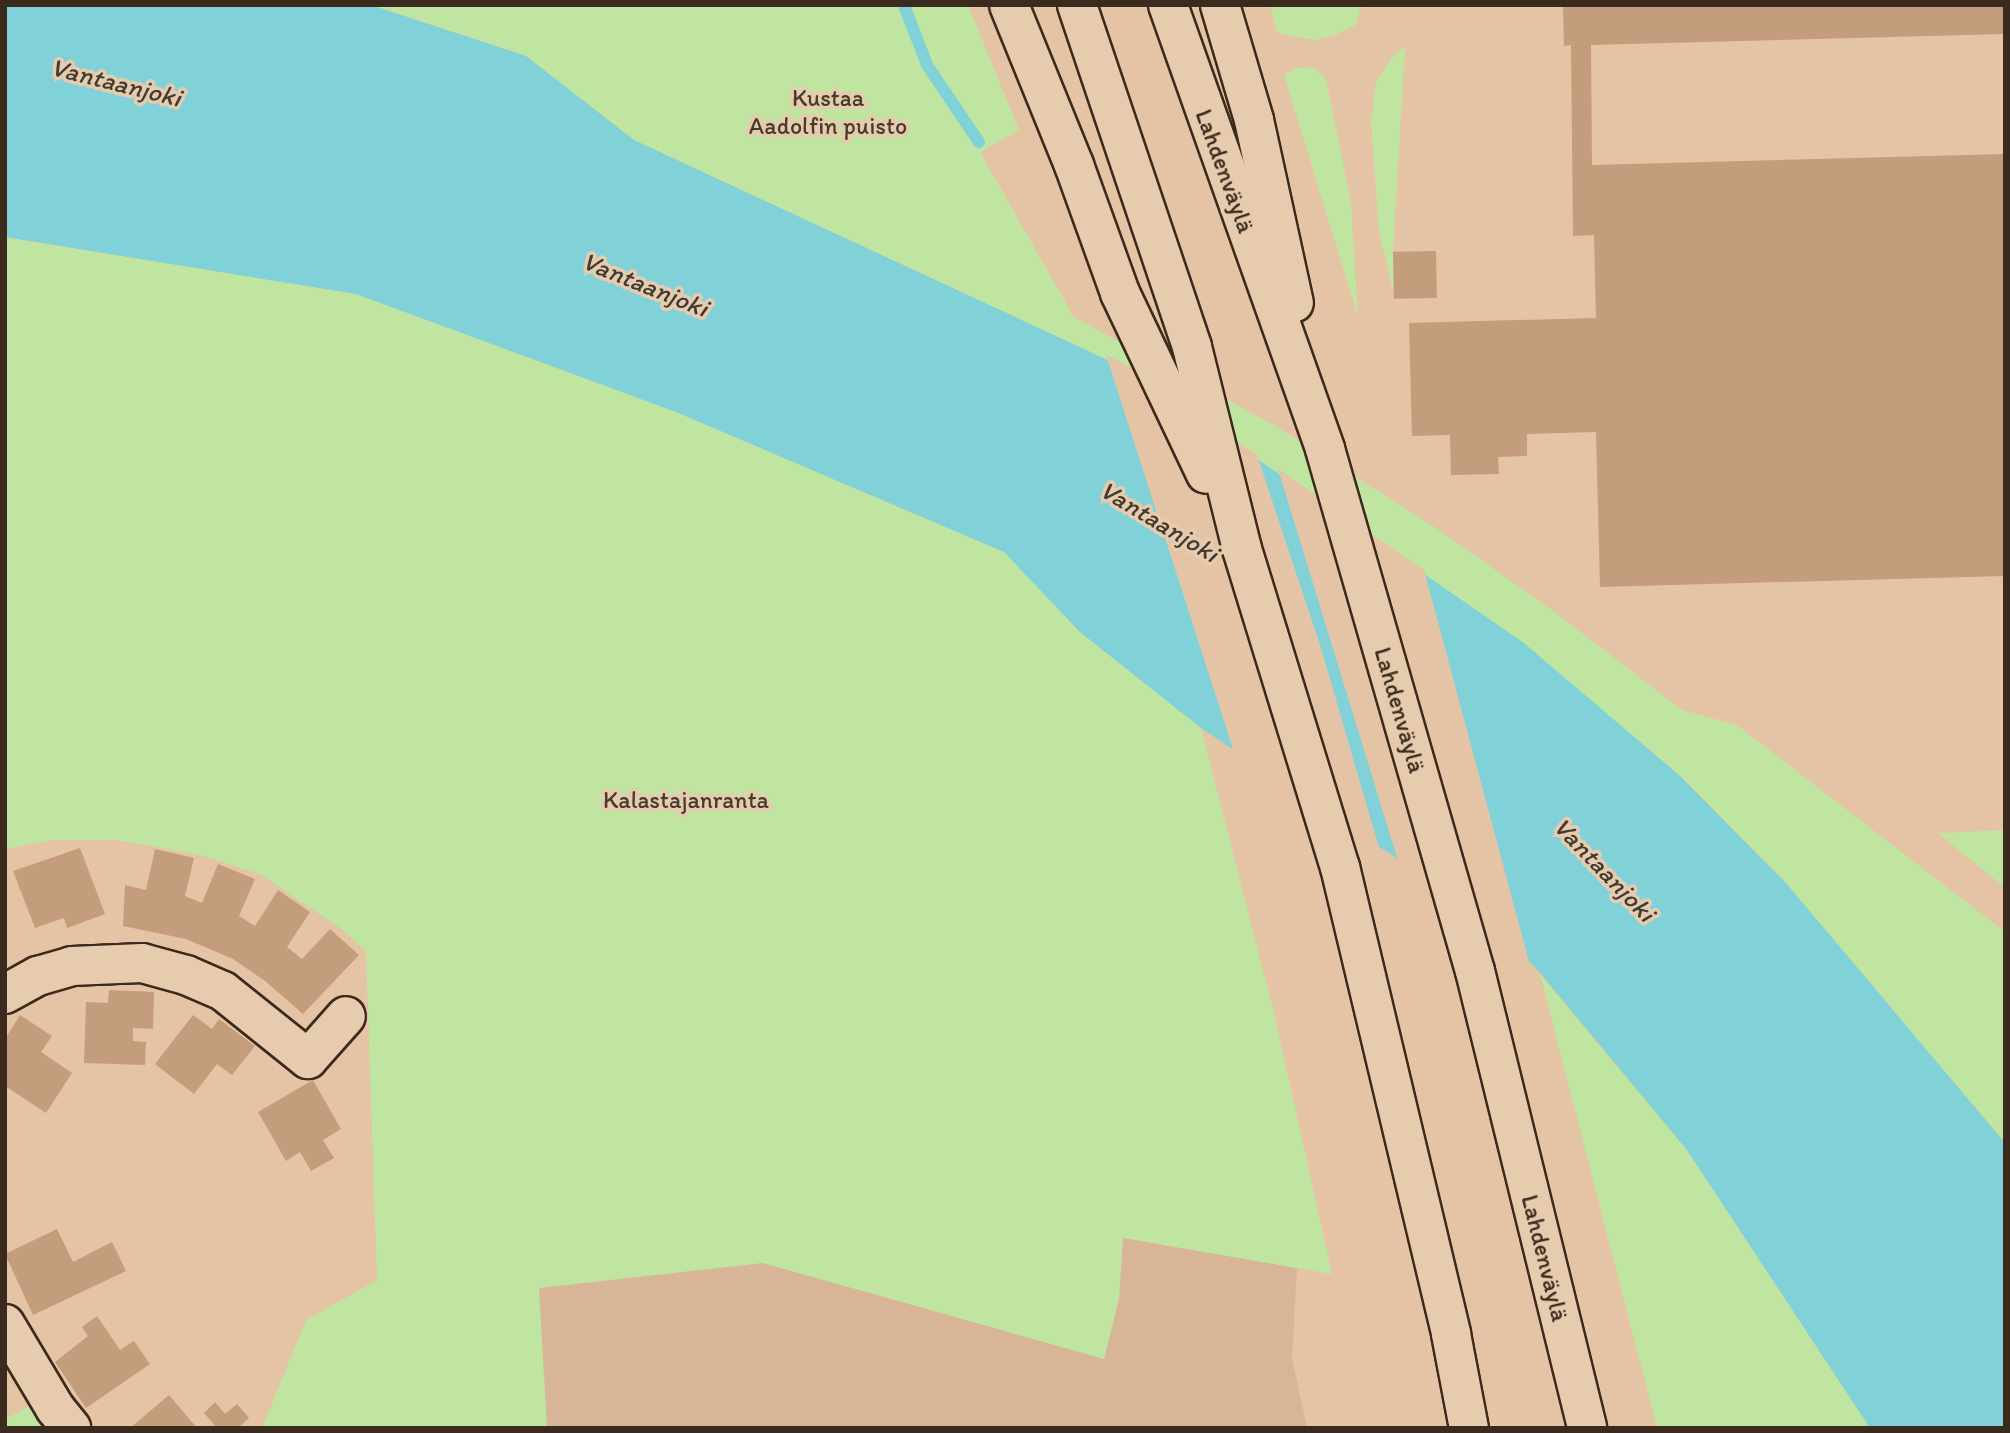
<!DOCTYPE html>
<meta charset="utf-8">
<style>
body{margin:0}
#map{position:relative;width:2010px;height:1433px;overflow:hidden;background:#e4c4a4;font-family:Itim,sans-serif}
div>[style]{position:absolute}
.built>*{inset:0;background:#d7b596}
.green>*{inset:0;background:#bfe5a1}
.water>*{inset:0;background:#81d2d8}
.pier>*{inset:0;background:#e4c4a4}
.stream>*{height:12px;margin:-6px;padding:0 6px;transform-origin:6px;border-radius:6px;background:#81d2d8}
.building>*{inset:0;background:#c49d7c;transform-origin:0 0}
.roads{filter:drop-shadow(2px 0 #3b2a1e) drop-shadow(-2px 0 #3b2a1e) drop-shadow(0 2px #3b2a1e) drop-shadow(0 -2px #3b2a1e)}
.street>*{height:38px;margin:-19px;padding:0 19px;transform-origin:19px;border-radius:19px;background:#e7cbae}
.highway>*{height:38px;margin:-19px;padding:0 19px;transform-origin:19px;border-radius:19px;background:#e7cbae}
span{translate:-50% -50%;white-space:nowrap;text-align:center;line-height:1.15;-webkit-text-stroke:7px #e7cbae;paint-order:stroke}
.park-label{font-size:24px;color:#483d2b}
.street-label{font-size:24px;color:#3b2a1e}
.water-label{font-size:26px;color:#423b31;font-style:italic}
.frame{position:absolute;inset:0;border:7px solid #3b2a1e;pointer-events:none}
</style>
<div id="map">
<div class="built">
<i style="clip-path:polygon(495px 1125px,1297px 1268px,1292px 1358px,1307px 1428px,480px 1428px)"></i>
</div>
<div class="green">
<i style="clip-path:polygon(371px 5px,968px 5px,1019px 130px,980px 152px,1074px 317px,1274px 425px,1439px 530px,1556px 613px,1682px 710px,1737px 725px,2005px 932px,2005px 1143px,1786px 883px,1680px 776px,1127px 369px,634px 140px,526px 56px)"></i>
<i style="clip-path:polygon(1270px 5px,1362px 5px,1355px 25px,1338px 34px,1316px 40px,1277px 33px)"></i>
<i style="clip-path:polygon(1405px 47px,1393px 252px,1395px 299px,1379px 231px,1371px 121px,1376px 82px,1395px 54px)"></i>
<i style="clip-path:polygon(1309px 67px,1316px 69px,1326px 79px,1351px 202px,1358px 317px,1284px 75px,1295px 68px)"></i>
<i style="clip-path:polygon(5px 237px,356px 294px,676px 412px,1004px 552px,1080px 632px,1201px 728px,1274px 1013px,1332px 1274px,1123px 1238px,1119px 1299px,1104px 1359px,763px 1263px,539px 1288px,547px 1428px,262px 1428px,306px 1320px,377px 1280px,366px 951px,343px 930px,260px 874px,196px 854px,116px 840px,54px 840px,5px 849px)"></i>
<i style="clip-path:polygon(2005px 830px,2005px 888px,1938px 833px)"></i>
<i style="clip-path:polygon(1540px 974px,1687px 1150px,1870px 1428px,1657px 1428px)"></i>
<i style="clip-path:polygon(28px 1407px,45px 1428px,5px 1428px,5px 1419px)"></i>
</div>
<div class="water">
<i style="clip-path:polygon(5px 5px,371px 5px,526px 56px,634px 140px,1127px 369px,1524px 643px,1680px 776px,1786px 883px,2005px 1143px,2005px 1428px,1870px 1428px,1687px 1150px,1541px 974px,1488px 919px,1201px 728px,1080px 632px,1004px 552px,676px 412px,356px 294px,5px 237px)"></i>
</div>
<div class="pier">
<i style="clip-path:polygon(1106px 355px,1129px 366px,1257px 455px,1321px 648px,1380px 851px,1235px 755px)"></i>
<i style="clip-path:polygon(1278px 469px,1424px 570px,1531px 969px,1486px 922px,1399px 864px)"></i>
</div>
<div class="stream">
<i style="left:904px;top:5px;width:64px;rotate:69deg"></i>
<i style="left:927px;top:65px;width:93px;rotate:56deg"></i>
</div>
<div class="building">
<i style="clip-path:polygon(1563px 5px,2005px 5px,2005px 34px,1591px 45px,1592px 165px,2005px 154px,2005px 576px,1600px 587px,1596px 432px,1527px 434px,1527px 456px,1498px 457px,1499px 474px,1451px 475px,1450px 435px,1412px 436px,1409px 323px,1596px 318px,1594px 235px,1573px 236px,1571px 45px,1564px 46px)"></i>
<i style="left:1436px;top:251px;width:47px;height:43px;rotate:89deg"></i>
<i style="clip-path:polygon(80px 848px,105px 914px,67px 928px,64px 918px,35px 928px,13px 871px)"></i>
<i style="clip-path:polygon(155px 849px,194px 858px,185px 896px,202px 903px,218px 864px,255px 879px,239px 916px,255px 926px,278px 890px,310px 912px,287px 947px,302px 959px,330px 929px,359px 955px,303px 1014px,265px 981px,233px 959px,186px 939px,123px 926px,125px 885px,146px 890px)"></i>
<i style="clip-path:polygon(109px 990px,154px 992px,153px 1029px,133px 1028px,133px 1041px,146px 1042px,145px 1065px,84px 1063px,86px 1002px,108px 1003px)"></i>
<i style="clip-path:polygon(20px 1015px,52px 1036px,41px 1052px,72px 1073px,46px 1113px,5px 1086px,5px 1039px)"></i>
<i style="clip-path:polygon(193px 1015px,212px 1029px,219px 1019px,255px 1046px,232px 1075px,217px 1064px,194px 1094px,155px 1064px)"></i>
<i style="clip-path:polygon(313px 1080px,341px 1129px,323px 1140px,334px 1158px,311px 1171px,300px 1152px,286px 1161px,258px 1112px)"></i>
<i style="clip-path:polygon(57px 1229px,73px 1262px,112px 1242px,126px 1271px,33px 1315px,5px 1254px)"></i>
<i style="clip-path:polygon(97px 1316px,120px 1350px,134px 1341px,150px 1364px,86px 1408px,55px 1362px,88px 1336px,82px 1327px)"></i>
<i style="clip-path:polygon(169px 1395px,197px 1428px,130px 1428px)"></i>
<i style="clip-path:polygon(215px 1402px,225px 1414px,237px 1404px,249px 1418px,238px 1428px,217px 1428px,204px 1413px)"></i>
</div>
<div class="roads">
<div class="street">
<i style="left:5px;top:994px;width:38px;rotate:-29deg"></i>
<i style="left:38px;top:976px;width:35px;rotate:-16deg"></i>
<i style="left:72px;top:966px;width:70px;rotate:-2.5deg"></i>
<i style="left:142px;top:963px;width:46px;rotate:15.3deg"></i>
<i style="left:186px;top:975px;width:40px;rotate:23.4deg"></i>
<i style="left:223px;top:991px;width:109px;rotate:38.7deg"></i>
<i style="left:308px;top:1059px;width:57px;rotate:-48.5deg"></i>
<i style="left:5px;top:1324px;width:98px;rotate:59.2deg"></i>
<i style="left:55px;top:1408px;width:26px;rotate:51deg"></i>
</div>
<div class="highway">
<i style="left:1009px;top:5px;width:173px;rotate:67.9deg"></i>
<i style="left:1074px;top:165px;width:136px;rotate:70.2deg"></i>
<i style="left:1120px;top:293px;width:200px;rotate:64.6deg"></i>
<i style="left:1077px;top:5px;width:361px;rotate:71.4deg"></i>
<i style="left:1192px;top:347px;width:208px;rotate:76.1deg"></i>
<i style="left:1242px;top:549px;width:333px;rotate:72.9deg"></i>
<i style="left:1340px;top:867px;width:480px;rotate:76.6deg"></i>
<i style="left:1451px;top:1334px;width:96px;rotate:79.2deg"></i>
<i style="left:1168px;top:5px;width:471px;rotate:70.5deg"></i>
<i style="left:1325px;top:449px;width:543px;rotate:73.97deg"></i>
<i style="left:1475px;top:971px;width:471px;rotate:76.2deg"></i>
<i style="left:1220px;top:5px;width:120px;rotate:73.5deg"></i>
<i style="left:1254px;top:120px;width:187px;rotate:77.7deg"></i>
</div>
</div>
<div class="park-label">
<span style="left:828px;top:112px">Kustaa<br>Aadolfin puisto</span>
<span style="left:686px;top:800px">Kalastajanranta</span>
</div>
<div class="street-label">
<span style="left:1225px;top:171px;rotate:70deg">Lahdenväylä</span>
<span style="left:1400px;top:710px;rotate:74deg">Lahdenväylä</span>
<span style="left:1545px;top:1258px;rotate:76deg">Lahdenväylä</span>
</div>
<div class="water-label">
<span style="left:116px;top:83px;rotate:14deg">Vantaanjoki</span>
<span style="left:645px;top:285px;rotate:22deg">Vantaanjoki</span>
<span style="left:1159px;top:522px;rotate:31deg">Vantaanjoki</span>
<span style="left:1604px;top:870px;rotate:46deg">Vantaanjoki</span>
</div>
<div class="frame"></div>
</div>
